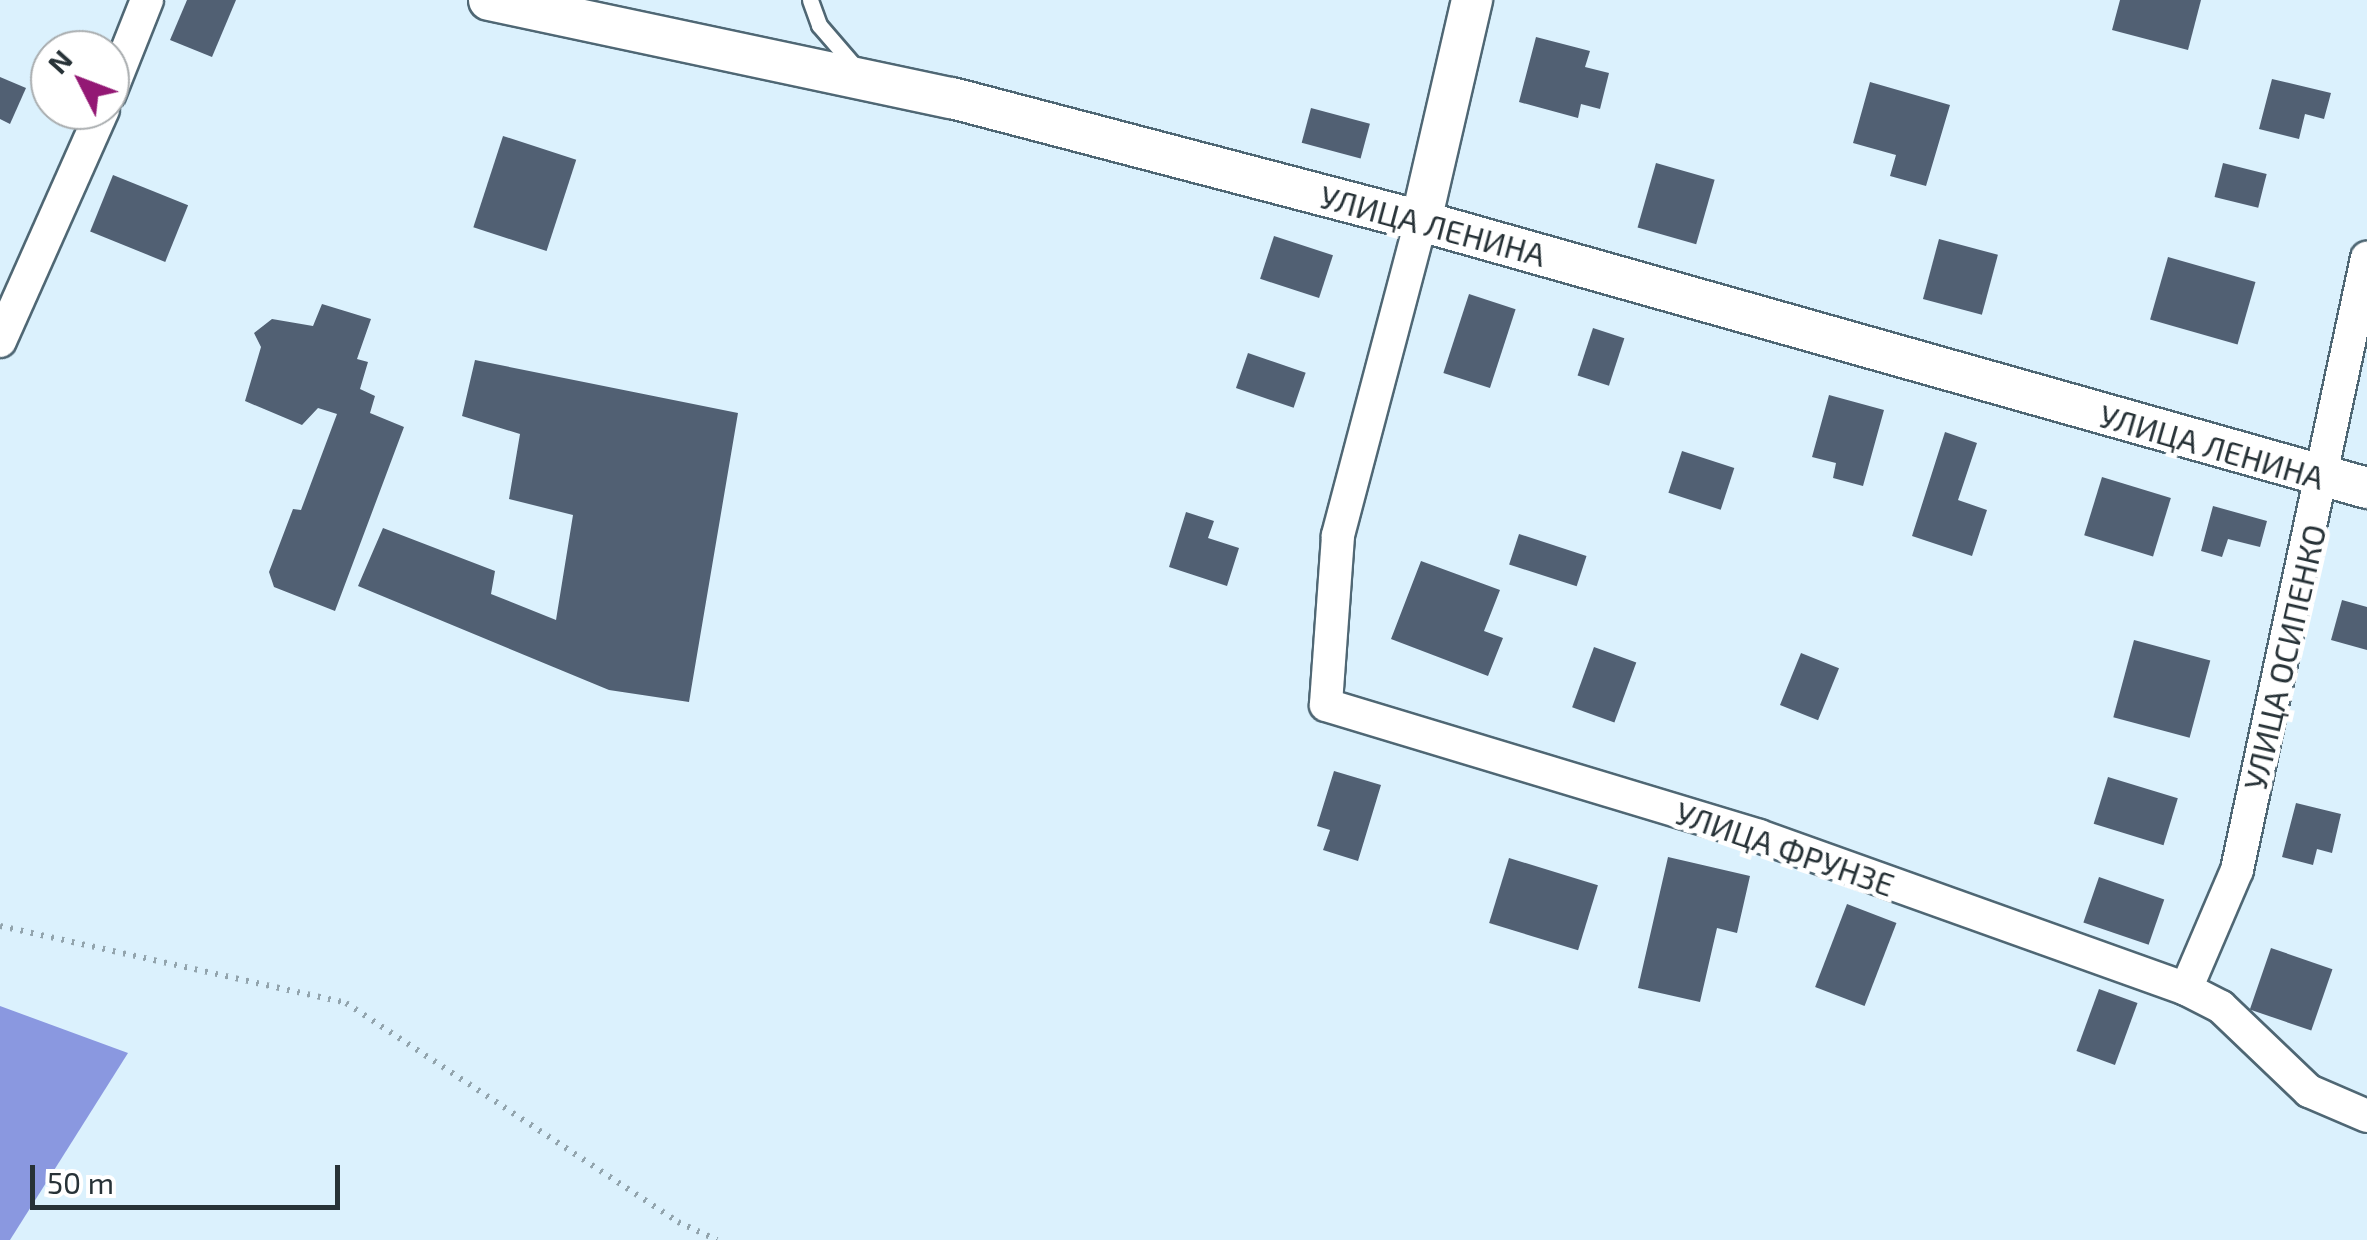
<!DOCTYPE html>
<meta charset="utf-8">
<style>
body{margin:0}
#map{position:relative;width:2367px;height:1240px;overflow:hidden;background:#dbf1fd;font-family:"Exo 2",sans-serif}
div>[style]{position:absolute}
.water>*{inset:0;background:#8a98e0}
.building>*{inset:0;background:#516073;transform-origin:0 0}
.path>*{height:6px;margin-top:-3px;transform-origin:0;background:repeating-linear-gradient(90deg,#92a4ad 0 2.5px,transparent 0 10.5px)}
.roads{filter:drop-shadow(2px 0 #4f6774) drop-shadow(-2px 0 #4f6774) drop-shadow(0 2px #4f6774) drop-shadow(0 -2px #4f6774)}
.service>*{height:15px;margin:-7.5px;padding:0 7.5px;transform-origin:7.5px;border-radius:7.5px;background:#fff}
.minor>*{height:32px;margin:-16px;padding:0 16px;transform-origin:16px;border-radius:16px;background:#fff}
.tertiary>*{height:40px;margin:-20px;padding:0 20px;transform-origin:20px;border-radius:20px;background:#fff}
span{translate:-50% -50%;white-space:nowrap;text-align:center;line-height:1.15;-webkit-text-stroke:10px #fff;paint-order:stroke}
.street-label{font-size:32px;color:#273237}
.north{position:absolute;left:30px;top:30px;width:100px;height:100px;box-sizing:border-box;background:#fff;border:2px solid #a9adaf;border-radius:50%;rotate:312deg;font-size:28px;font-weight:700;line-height:40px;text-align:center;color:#273237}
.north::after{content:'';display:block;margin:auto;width:35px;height:45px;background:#931874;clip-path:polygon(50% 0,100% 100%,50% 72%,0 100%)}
.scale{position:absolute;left:30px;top:1165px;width:310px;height:45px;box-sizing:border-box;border:5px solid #273237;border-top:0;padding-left:12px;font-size:30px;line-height:35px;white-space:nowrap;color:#273237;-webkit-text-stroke:8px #fff;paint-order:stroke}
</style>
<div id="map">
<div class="water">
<i style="clip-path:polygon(0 1006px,128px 1053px,10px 1240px,0 1240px)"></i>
</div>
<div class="building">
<i style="clip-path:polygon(187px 0,236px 0,212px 57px,170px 40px)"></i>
<i style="clip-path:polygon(2120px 0,2201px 0,2188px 50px,2112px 30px)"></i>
<i style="clip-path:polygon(1536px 37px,1590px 51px,1585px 67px,1609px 73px,1600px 109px,1581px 104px,1578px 118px,1519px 102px)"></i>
<i style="clip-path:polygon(0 77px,26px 88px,10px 124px,0 119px)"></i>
<i style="clip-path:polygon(2272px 79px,2331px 93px,2324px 119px,2305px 114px,2299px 139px,2259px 129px)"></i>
<i style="clip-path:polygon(1870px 82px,1950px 105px,1926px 186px,1890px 176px,1896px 155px,1853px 143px)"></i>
<i style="left:1311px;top:108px;width:61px;height:36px;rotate:15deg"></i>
<i style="left:503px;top:136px;width:77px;height:96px;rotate:18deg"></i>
<i style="left:1656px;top:163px;width:61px;height:67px;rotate:16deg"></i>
<i style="left:2223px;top:163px;width:45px;height:35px;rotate:14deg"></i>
<i style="left:113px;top:175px;width:81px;height:61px;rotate:22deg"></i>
<i style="left:1274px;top:236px;width:62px;height:45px;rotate:18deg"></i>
<i style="left:1939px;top:239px;width:61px;height:62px;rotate:15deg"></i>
<i style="left:2168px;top:257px;width:91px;height:65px;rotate:16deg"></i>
<i style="left:1469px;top:294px;width:49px;height:83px;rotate:18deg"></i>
<i style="clip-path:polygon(322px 304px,371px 319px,357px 359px,368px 362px,360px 389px,375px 396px,370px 413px,404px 427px,335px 611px,274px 587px,269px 572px,293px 509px,301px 510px,337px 414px,318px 408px,302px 425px,245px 401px,261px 347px,254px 333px,272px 319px,313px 326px)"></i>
<i style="left:1593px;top:328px;width:33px;height:50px;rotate:18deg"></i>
<i style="left:1248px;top:353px;width:61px;height:37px;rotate:19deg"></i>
<i style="clip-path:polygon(475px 360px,738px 413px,689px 702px,609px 690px,358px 586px,383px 528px,495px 571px,491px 594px,556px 620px,573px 515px,509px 499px,520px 434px,462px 416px)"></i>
<i style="clip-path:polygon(1829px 395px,1884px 410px,1863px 486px,1833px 478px,1836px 463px,1812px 457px)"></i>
<i style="clip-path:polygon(1945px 432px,1977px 443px,1958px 500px,1987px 510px,1972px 556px,1912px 536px)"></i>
<i style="left:1682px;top:451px;width:55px;height:44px;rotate:18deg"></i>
<i style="left:2102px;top:477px;width:72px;height:61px;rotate:17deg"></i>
<i style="clip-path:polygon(2213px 506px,2267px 521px,2260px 547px,2228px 539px,2222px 557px,2201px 551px)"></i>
<i style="clip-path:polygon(1186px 512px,1214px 521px,1208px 538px,1239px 548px,1227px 586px,1169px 567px)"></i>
<i style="left:1519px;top:534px;width:71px;height:32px;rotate:18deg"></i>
<i style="clip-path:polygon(1421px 561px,1500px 590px,1484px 631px,1503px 638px,1488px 676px,1391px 639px)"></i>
<i style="clip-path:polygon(2342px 600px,2367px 607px,2367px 650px,2331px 640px)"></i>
<i style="left:2134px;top:640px;width:79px;height:80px;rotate:15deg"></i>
<i style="left:1594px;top:647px;width:45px;height:64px;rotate:20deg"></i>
<i style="left:1801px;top:653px;width:41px;height:56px;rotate:22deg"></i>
<i style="clip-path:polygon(1334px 771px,1381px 785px,1358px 861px,1323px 850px,1330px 830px,1317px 826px)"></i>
<i style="left:2108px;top:777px;width:73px;height:49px;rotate:17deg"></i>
<i style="clip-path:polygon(2296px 803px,2341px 814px,2332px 853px,2317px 849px,2313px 865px,2282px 857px)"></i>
<i style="clip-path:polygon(1668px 857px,1750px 876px,1737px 933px,1717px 928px,1700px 1002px,1638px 988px)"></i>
<i style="left:1509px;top:858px;width:93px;height:68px;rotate:17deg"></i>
<i style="left:2099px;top:877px;width:69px;height:48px;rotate:19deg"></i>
<i style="left:1847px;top:904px;width:53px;height:89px;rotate:21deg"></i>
<i style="left:2271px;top:948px;width:65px;height:65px;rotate:19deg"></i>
<i style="left:2099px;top:989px;width:41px;height:66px;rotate:20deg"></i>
</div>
<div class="path">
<i style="left:0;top:926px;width:354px;rotate:12.5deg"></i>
<i style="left:346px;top:1003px;width:398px;rotate:33.4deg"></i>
<i style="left:678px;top:1222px;width:43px;rotate:24.8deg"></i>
</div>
<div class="roads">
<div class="service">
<i style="left:810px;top:0;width:27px;rotate:70deg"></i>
<i style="left:819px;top:25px;width:58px;rotate:49.2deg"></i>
</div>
<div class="minor">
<i style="left:110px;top:93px;width:100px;rotate:-68.3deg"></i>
<i style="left:1421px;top:221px;width:326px;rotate:104.8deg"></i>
<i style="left:1338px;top:536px;width:169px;rotate:94.1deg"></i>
<i style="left:1326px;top:705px;width:452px;rotate:16.8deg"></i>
<i style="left:1759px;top:836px;width:454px;rotate:19.7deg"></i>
<i style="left:2186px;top:989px;width:39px;rotate:27deg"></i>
<i style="left:2221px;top:1007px;width:122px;rotate:43.7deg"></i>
<i style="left:2309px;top:1091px;width:63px;rotate:23.3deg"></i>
<i style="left:0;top:341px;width:253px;rotate:-66deg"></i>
<i style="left:2186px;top:989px;width:129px;rotate:-66.8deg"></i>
<i style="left:2237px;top:870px;width:626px;rotate:-78.01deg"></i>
</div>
<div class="tertiary">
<i style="left:489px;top:0;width:473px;rotate:12deg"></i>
<i style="left:952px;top:98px;width:485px;rotate:14.7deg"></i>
<i style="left:1421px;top:221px;width:983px;rotate:15.76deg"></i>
<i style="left:1421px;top:221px;width:227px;rotate:-77deg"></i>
</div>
</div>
<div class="street-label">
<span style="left:1433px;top:225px;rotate:15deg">УЛИЦА ЛЕНИНА</span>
<span style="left:2212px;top:446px;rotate:16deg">УЛИЦА ЛЕНИНА</span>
<span style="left:2284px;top:657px;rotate:-77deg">УЛИЦА ОСИПЕНКО</span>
<span style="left:1785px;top:848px;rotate:19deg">УЛИЦА ФРУНЗЕ</span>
</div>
<div class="north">N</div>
<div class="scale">50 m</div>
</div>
